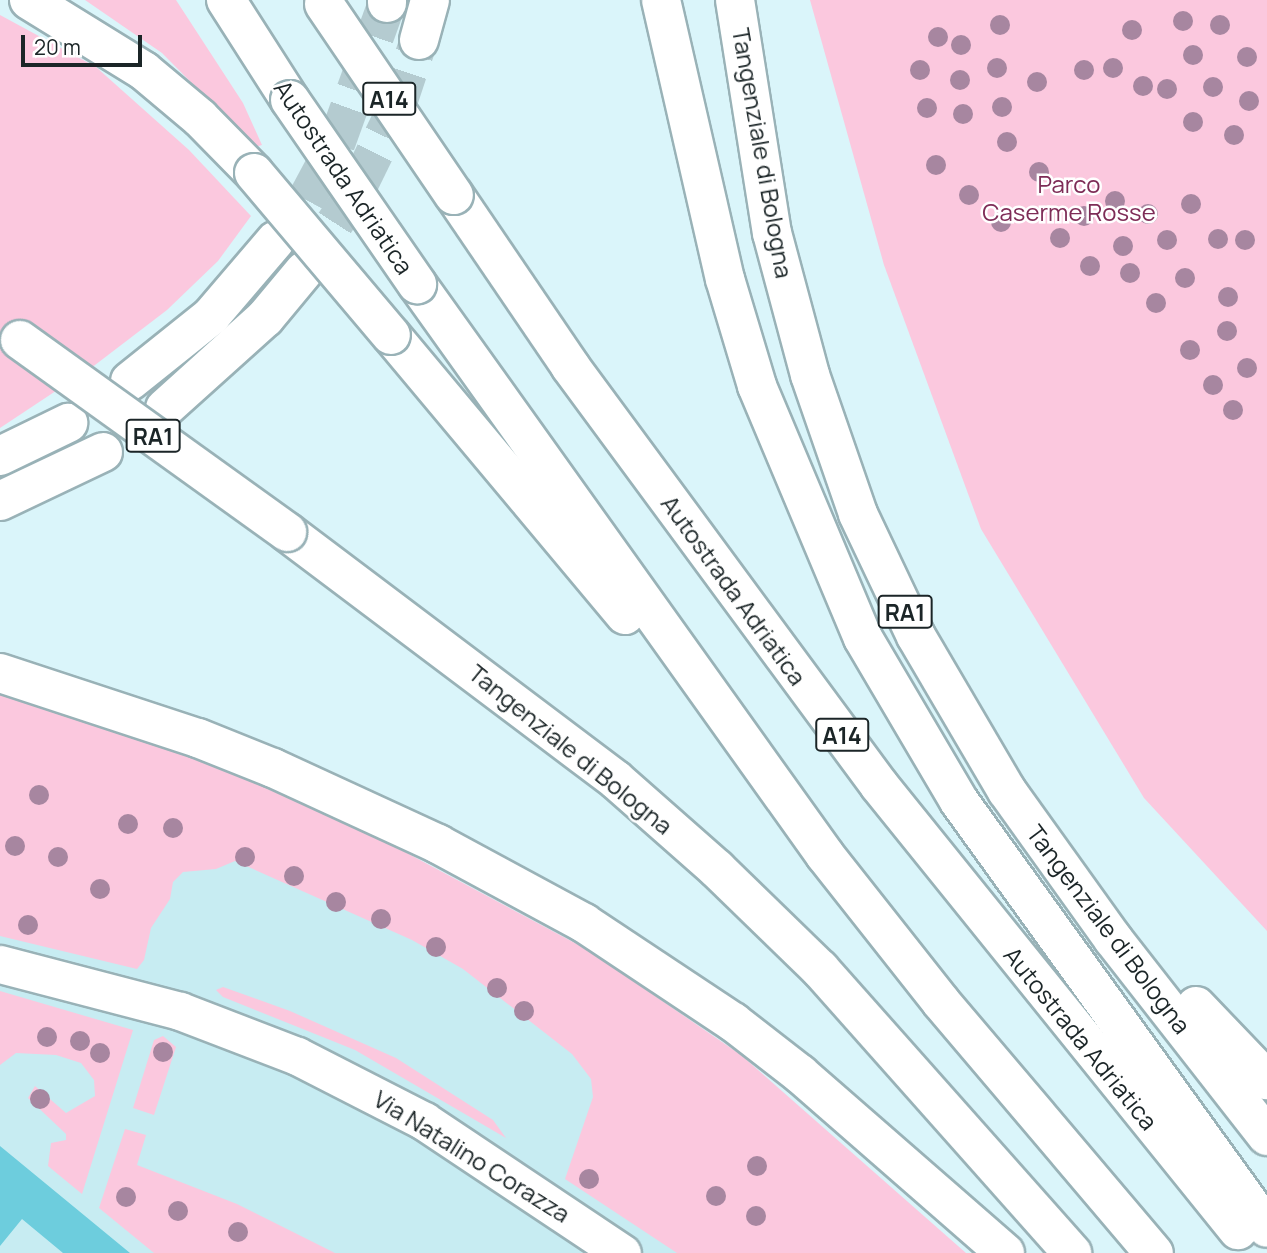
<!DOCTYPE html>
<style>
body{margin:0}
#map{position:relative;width:1267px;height:1253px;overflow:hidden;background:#daf5fa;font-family:Manrope,sans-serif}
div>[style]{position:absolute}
.built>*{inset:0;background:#c7ecf2}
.green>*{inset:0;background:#fbc8de}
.building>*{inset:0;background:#6dcddd}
.motorway-tunnel>*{height:38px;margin-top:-19px;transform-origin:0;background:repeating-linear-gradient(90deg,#b4cbd0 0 38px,transparent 0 57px)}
.roads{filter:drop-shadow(2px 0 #99b2b7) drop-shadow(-2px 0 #99b2b7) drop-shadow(0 2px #99b2b7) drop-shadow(0 -2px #99b2b7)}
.minor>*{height:37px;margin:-18.5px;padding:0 18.5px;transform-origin:18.5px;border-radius:18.5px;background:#fff}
.motorway>*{height:38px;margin:-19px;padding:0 19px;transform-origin:19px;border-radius:19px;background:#fff}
.bridges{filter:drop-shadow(2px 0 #99b2b7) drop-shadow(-2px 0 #99b2b7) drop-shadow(0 2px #99b2b7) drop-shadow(0 -2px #99b2b7)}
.motorway-bridge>*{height:38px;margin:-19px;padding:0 19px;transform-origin:19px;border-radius:19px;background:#fff}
.trees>*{width:20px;height:20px;margin:-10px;border-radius:50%;background:#a786a0}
span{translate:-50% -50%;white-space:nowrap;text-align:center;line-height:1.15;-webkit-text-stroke:5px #fff;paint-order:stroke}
.shield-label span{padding:2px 5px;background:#fff;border:2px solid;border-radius:5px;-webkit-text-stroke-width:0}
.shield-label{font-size:23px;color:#1b2527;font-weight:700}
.street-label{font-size:24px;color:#1b2527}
.park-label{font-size:24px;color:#7e2c57}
.scale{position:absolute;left:21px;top:35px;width:121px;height:32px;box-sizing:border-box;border:4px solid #1b2527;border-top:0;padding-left:9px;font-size:21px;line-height:24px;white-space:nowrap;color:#1b2527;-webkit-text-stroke:5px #fff;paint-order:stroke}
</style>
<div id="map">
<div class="built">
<i style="clip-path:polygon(0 735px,466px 943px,888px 1253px,0 1253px)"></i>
</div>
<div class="green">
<i style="clip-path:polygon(85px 0,176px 0,243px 103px,262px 145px,255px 147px,162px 53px)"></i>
<i style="clip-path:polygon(810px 0,1267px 0,1267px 931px,1144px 798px,981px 529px,884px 265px)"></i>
<i style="clip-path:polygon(0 15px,96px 67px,189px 150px,251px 216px,218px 261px,167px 310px,95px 365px,0 428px)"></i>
<i style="clip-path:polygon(0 694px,189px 757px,336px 815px,588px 950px,741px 1055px,966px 1253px,677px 1253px,565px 1179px,593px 1097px,591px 1079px,572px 1054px,463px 969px,412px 940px,235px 861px,216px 869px,183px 872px,173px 882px,170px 899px,151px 928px,144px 960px,137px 969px,0 936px)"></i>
<i style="clip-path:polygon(223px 987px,290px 1011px,396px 1058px,493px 1120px,506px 1138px,355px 1050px,223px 997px,216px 990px)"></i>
<i style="clip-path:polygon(0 991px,133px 1030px,82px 1194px,48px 1166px,51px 1143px,66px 1140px,66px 1134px,28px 1098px,35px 1086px,66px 1113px,95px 1096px,94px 1080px,81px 1063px,56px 1055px,16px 1053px,0 1065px)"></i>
<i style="clip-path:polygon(163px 1036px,176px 1047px,154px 1115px,133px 1108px,154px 1040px)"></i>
<i style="clip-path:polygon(125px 1129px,146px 1135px,137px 1165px,237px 1204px,335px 1253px,154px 1253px,99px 1208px)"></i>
</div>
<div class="building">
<i style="clip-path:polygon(0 1146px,130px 1253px,63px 1253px,22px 1219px,0 1246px)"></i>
</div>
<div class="motorway-tunnel">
<i style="left:275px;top:241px;width:51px;rotate:-52.9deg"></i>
<i style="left:306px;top:200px;width:64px;rotate:-61.8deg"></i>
<i style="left:336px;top:144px;width:150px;rotate:-70.1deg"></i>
<i style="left:304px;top:271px;width:100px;rotate:-57.3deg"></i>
<i style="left:358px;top:187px;width:87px;rotate:-64deg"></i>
<i style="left:396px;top:109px;width:73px;rotate:-71.6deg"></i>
</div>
<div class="roads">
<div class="minor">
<i style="left:0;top:964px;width:186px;rotate:14.6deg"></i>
<i style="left:180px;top:1011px;width:125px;rotate:21deg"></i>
<i style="left:297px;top:1056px;width:143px;rotate:27.1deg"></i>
<i style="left:424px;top:1121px;width:238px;rotate:33.7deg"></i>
</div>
<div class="motorway">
<i style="left:29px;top:0;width:135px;rotate:31.7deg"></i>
<i style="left:144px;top:71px;width:73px;rotate:40deg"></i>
<i style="left:200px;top:118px;width:77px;rotate:45.5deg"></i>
<i style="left:226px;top:0;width:119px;rotate:57.4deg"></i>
<i style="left:661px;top:0;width:286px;rotate:77.1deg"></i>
<i style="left:725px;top:279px;width:112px;rotate:73.3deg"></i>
<i style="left:757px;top:386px;width:273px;rotate:67.2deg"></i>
<i style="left:863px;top:638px;width:189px;rotate:59.5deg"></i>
<i style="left:959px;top:801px;width:526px;rotate:54.2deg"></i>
<i style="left:735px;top:0;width:236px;rotate:81deg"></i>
<i style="left:772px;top:233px;width:147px;rotate:75deg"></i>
<i style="left:810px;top:375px;width:147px;rotate:70.9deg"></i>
<i style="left:858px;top:514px;width:135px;rotate:64.6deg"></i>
<i style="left:916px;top:636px;width:180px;rotate:59.6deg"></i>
<i style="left:1007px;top:791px;width:182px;rotate:54.4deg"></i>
<i style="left:1113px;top:939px;width:250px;rotate:52deg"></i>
<i style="left:387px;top:3px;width:3px;rotate:-90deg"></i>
<i style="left:419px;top:40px;width:41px;rotate:-74.6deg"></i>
<i style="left:454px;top:195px;width:207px;rotate:55.8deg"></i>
<i style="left:570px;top:366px;width:521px;rotate:53.59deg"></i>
<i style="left:879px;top:785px;width:572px;rotate:51.11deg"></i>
<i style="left:417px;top:284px;width:702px;rotate:54.45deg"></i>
<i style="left:825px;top:855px;width:187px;rotate:51.7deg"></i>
<i style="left:941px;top:1002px;width:329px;rotate:49.7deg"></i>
<i style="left:391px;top:335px;width:365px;rotate:50.1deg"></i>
<i style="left:130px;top:381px;width:104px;rotate:-38.7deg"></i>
<i style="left:211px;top:316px;width:99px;rotate:-49.5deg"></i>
<i style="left:165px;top:408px;width:135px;rotate:-42deg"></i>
<i style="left:265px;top:318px;width:61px;rotate:-50.3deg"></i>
<i style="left:0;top:456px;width:76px;rotate:-25.9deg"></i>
<i style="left:0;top:501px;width:114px;rotate:-25.4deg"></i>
<i style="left:287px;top:532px;width:412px;rotate:37deg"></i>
<i style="left:616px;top:780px;width:135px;rotate:41.4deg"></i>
<i style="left:717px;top:869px;width:144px;rotate:44.2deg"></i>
<i style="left:820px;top:969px;width:380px;rotate:48.4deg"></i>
<i style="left:0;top:673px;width:208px;rotate:18.2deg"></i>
<i style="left:198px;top:738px;width:81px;rotate:21.8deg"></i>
<i style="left:273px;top:768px;width:182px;rotate:24.7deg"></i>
<i style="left:438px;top:844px;width:166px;rotate:28.4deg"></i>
<i style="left:584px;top:923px;width:179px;rotate:33.6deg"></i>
<i style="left:733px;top:1022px;width:85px;rotate:37.8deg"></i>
<i style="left:800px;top:1074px;width:272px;rotate:41.1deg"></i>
<i style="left:1196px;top:1006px;width:103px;rotate:46.2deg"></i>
</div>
</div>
<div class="bridges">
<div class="motorway-bridge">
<i style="left:324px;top:4px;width:231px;rotate:55.8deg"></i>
<i style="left:290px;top:100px;width:224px;rotate:55.4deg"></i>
<i style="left:254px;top:173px;width:212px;rotate:49.8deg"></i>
<i style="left:20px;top:340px;width:329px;rotate:35.7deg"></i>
</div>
</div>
<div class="trees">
<i style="left:1183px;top:21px"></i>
<i style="left:1000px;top:25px"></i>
<i style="left:1220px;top:25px"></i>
<i style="left:1132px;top:30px"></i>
<i style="left:938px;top:37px"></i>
<i style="left:961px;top:45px"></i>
<i style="left:1193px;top:55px"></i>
<i style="left:1247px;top:57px"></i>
<i style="left:997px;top:68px"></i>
<i style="left:1113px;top:68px"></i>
<i style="left:920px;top:70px"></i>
<i style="left:1084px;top:70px"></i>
<i style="left:960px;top:80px"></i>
<i style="left:1037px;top:82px"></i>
<i style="left:1143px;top:86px"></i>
<i style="left:1213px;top:87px"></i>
<i style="left:1167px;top:89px"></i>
<i style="left:1249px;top:101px"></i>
<i style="left:1002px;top:107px"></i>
<i style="left:927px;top:108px"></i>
<i style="left:963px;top:114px"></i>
<i style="left:1193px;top:122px"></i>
<i style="left:1234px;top:135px"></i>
<i style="left:1007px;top:142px"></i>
<i style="left:936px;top:165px"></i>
<i style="left:1039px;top:172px"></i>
<i style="left:969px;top:195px"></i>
<i style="left:1115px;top:201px"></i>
<i style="left:1191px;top:204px"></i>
<i style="left:1148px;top:214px"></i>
<i style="left:1084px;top:216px"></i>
<i style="left:1001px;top:222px"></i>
<i style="left:1060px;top:238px"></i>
<i style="left:1218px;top:239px"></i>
<i style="left:1167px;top:240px"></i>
<i style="left:1245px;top:240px"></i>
<i style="left:1123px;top:246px"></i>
<i style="left:1090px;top:266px"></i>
<i style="left:1130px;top:273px"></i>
<i style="left:1185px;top:278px"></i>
<i style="left:1228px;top:297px"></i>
<i style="left:1156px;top:303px"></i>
<i style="left:1227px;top:331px"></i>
<i style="left:1190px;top:350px"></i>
<i style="left:1247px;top:368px"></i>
<i style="left:1213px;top:385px"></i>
<i style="left:1233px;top:410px"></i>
<i style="left:39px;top:795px"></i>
<i style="left:128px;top:824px"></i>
<i style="left:173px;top:828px"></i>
<i style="left:15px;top:846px"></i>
<i style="left:58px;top:857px"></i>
<i style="left:245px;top:857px"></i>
<i style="left:294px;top:876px"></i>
<i style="left:100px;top:889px"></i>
<i style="left:336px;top:902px"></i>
<i style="left:381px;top:919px"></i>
<i style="left:28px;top:925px"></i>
<i style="left:436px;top:947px"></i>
<i style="left:497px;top:988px"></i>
<i style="left:524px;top:1011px"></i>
<i style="left:47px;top:1037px"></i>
<i style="left:80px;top:1041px"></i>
<i style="left:163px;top:1052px"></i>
<i style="left:100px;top:1053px"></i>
<i style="left:40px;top:1099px"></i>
<i style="left:757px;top:1166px"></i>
<i style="left:589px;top:1179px"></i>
<i style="left:716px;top:1196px"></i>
<i style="left:126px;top:1197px"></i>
<i style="left:178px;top:1211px"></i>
<i style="left:756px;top:1216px"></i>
<i style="left:238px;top:1232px"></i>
</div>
<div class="shield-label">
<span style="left:389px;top:99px">A14</span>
<span style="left:153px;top:436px">RA1</span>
<span style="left:905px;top:612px">RA1</span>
<span style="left:842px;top:735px">A14</span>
</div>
<div class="street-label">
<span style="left:763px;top:153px;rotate:80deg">Tangenziale di Bologna</span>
<span style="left:344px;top:177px;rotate:56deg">Autostrada Adriatica</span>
<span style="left:734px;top:590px;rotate:54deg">Autostrada Adriatica</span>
<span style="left:571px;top:749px;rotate:39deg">Tangenziale di Bologna</span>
<span style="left:1109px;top:929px;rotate:53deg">Tangenziale di Bologna</span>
<span style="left:1081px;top:1038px;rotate:51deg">Autostrada Adriatica</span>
<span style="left:472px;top:1156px;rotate:32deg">Via Natalino Corazza</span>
</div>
<div class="park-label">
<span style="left:1069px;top:198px">Parco<br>Caserme Rosse</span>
</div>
<div class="scale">20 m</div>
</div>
